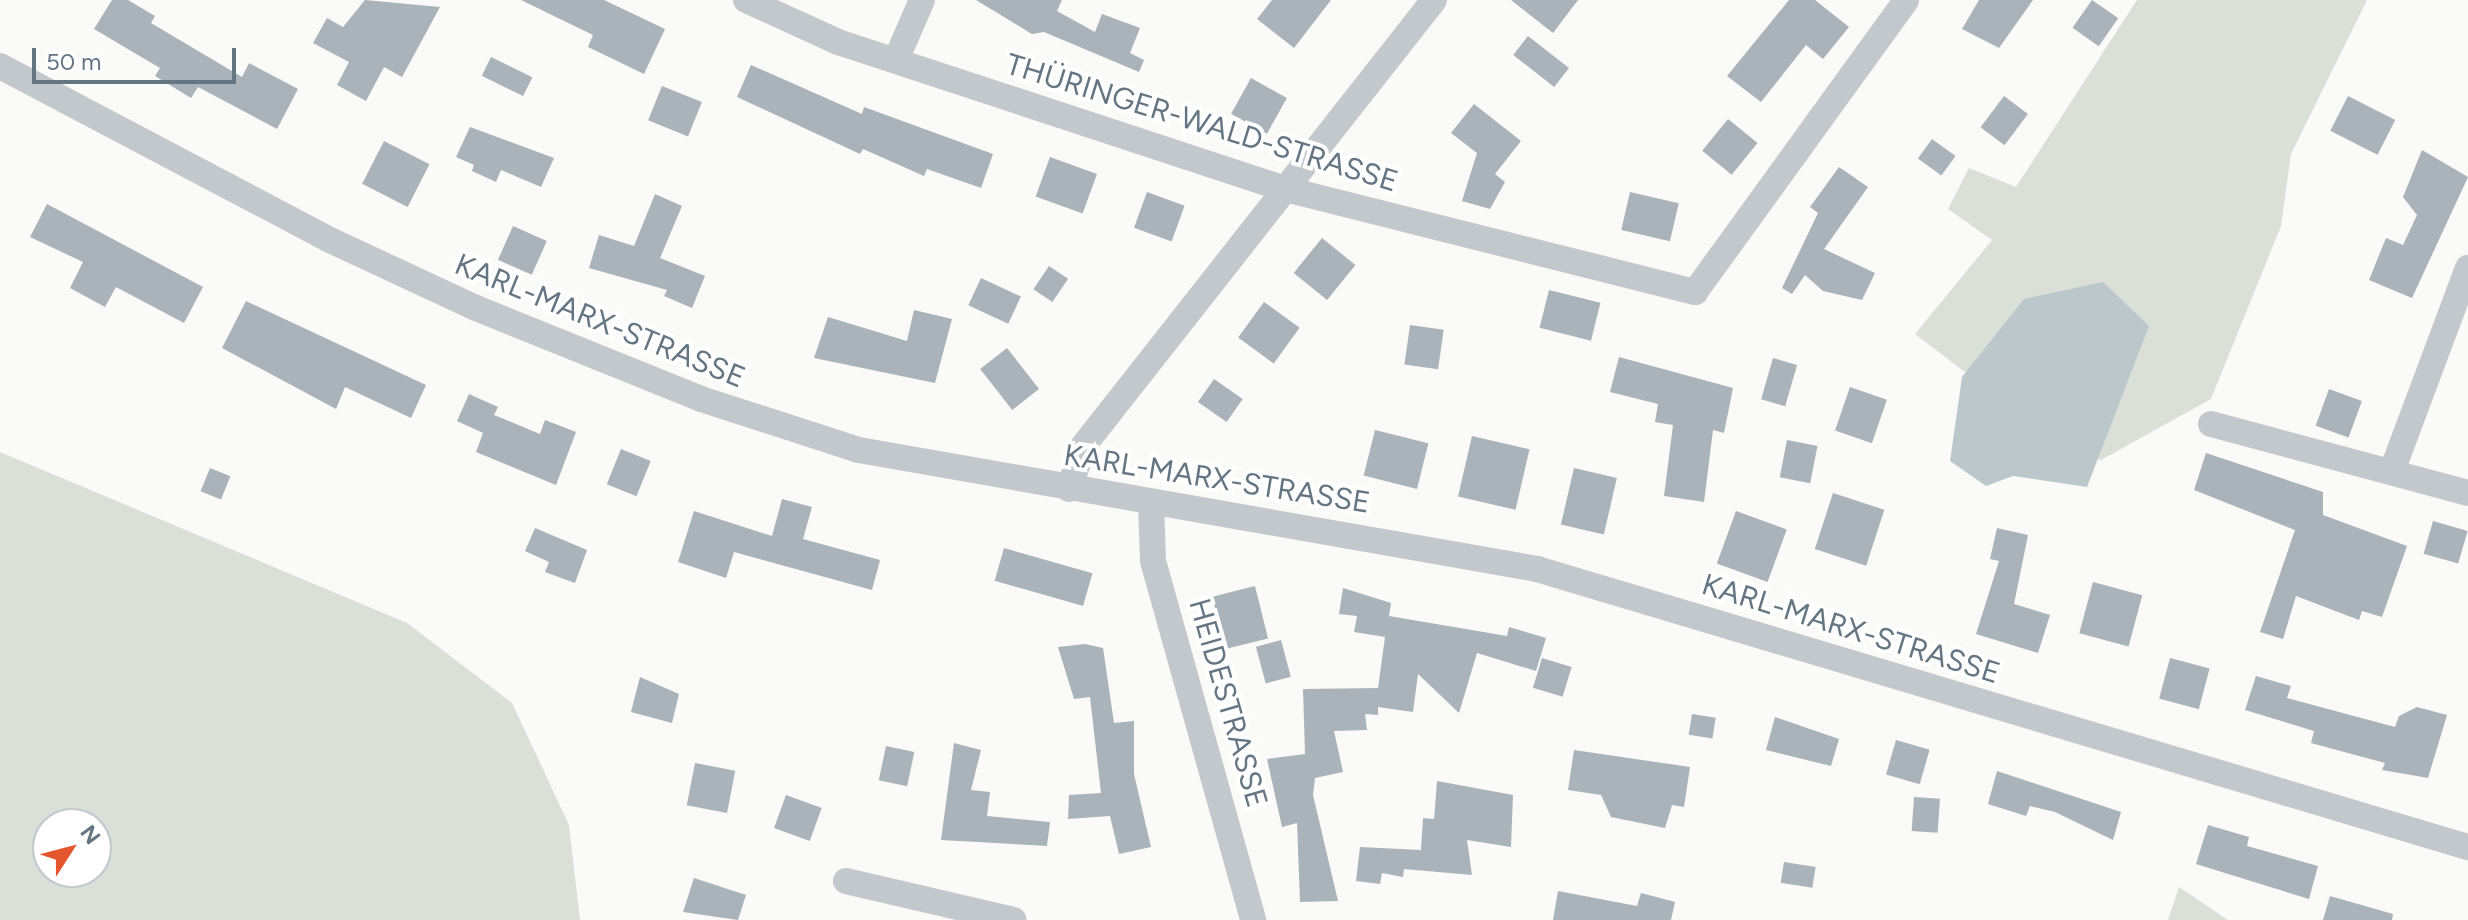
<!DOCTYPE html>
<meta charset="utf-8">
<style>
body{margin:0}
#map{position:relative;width:2468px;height:920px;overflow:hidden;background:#fafaf8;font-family:Figtree,sans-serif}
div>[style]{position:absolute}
.green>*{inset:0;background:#dadfd7}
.water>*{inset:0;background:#bbc7cb}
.building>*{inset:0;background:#aab3b9;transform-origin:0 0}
.street>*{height:26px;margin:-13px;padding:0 13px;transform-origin:13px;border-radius:13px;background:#c3c8cc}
span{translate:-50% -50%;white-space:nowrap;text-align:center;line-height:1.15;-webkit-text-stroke:8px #fff;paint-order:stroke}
.street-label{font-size:30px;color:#657683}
.north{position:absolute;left:32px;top:808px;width:80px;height:80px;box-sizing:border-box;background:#fff;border:2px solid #c1c8cd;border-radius:50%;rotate:54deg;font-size:22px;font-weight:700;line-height:32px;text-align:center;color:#657683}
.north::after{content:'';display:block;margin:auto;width:28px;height:36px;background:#e4572e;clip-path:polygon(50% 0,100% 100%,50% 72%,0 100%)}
.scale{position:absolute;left:32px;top:48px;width:204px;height:36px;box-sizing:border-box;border:4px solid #657683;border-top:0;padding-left:10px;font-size:24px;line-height:28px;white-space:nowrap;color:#657683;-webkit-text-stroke:6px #fff;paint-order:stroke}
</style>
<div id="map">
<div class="green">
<i style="clip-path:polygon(2137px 0,2367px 0,2291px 154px,2281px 226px,2211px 399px,2101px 460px,2070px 452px,1915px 334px,1992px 240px,1948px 209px,1969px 168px,2016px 187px)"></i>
<i style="clip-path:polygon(evenodd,0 452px,407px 623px,512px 703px,569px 825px,580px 920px,0 920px,0 452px,48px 824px,96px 824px,96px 872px,48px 872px,48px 824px)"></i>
<i style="clip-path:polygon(2179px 887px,2228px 920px,2168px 920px)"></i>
</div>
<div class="water">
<i style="clip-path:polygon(2103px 282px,2149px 326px,2087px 487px,2013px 476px,1986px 486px,1950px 461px,1962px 377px,2024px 299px)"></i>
</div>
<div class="building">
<i style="clip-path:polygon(112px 0,128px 0,155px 16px,151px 23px,242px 77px,249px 63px,298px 89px,277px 129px,198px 87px,191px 98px,155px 76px,160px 68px,94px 29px)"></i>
<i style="clip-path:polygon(365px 0,440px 7px,402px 77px,384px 67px,366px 101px,337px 85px,349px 62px,313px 43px,327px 18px,343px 27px)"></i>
<i style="clip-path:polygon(521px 0,604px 0,665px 29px,644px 74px,588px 47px,593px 35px)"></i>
<i style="clip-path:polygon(976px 0,1062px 0,1057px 11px,1095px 32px,1102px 14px,1140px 28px,1130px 53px,1144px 60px,1139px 72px,1044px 32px,1032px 34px)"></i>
<i style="clip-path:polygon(1272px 0,1331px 0,1294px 48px,1257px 19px)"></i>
<i style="clip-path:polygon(1511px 0,1578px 0,1553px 33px)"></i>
<i style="clip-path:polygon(1789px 0,1815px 0,1849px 27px,1823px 59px,1806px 45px,1761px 102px,1727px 76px)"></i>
<i style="clip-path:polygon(1979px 0,2033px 0,1999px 48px,1962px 29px)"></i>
<i style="left:2092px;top:0;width:32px;height:34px;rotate:35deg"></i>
<i style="left:1528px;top:36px;width:52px;height:24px;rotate:38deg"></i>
<i style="left:491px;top:57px;width:46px;height:21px;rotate:26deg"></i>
<i style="clip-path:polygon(751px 65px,862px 114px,864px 107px,993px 154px,981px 188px,927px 169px,924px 176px,863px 149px,860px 154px,737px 97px)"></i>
<i style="left:1251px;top:78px;width:41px;height:41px;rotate:29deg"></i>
<i style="left:662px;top:86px;width:43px;height:37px;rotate:22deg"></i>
<i style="left:2004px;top:96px;width:30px;height:39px;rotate:37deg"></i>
<i style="left:2348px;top:96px;width:53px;height:39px;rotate:27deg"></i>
<i style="clip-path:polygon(1474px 104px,1521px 141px,1495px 174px,1505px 182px,1490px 209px,1462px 201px,1477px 153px,1451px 133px)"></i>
<i style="left:1728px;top:119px;width:38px;height:41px;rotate:39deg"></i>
<i style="clip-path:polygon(470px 127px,554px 158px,541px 187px,501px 170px,496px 182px,472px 171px,474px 165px,456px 157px)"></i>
<i style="left:1932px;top:139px;width:29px;height:24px;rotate:36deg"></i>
<i style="left:384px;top:141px;width:51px;height:48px;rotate:27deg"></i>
<i style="clip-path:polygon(2422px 150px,2468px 177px,2412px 298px,2369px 280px,2386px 238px,2403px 245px,2417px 215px,2403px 197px)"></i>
<i style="left:1050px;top:157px;width:50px;height:42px;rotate:20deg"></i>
<i style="clip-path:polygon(1839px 167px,1868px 187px,1824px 249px,1875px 273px,1862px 300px,1823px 291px,1805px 275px,1792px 294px,1782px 288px,1818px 213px,1810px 207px)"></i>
<i style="left:1147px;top:192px;width:40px;height:38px;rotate:20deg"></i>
<i style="left:1630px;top:192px;width:50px;height:39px;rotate:13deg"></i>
<i style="clip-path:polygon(655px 194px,682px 206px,660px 258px,705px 276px,692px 308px,664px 296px,667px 290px,589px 268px,599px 235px,634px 246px)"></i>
<i style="clip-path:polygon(47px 204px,203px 287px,184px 323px,116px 287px,105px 307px,70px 288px,83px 262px,30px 237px)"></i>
<i style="left:513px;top:226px;width:37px;height:37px;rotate:24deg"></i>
<i style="left:1322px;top:238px;width:43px;height:45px;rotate:39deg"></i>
<i style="left:1049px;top:266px;width:23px;height:28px;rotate:34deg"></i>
<i style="left:981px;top:278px;width:44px;height:30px;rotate:25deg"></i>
<i style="left:1549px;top:290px;width:53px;height:39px;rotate:14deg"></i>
<i style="clip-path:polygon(246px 301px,426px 385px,411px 418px,345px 387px,336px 409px,222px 348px)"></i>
<i style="left:1264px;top:302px;width:44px;height:44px;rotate:36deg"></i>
<i style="clip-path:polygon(914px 310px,952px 319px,935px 383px,814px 358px,828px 317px,907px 341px)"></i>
<i style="left:1410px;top:325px;width:34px;height:40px;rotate:8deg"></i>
<i style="left:1007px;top:348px;width:52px;height:34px;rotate:52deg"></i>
<i style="clip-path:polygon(1619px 357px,1733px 388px,1724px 433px,1713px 430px,1704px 502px,1664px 496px,1673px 425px,1655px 422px,1658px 404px,1610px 392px)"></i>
<i style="left:1773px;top:358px;width:25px;height:43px;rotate:16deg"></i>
<i style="left:1214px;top:379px;width:35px;height:28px;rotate:35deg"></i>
<i style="left:1850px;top:387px;width:39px;height:46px;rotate:19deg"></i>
<i style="left:2329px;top:389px;width:35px;height:39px;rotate:20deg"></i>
<i style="clip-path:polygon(469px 394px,498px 407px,494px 415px,540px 434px,545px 420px,576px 432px,556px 485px,476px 452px,483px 433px,457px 421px)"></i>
<i style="left:1375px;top:430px;width:55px;height:47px;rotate:14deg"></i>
<i style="left:1472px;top:436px;width:59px;height:62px;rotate:13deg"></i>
<i style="left:1787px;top:440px;width:31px;height:38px;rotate:11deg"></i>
<i style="left:621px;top:449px;width:32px;height:38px;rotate:22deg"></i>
<i style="clip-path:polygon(2206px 453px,2323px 492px,2323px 515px,2407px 546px,2382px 617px,2362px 611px,2359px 620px,2296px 596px,2283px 639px,2260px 632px,2295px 530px,2194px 490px)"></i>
<i style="left:210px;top:468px;width:22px;height:25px;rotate:22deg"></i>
<i style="left:1574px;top:468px;width:44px;height:58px;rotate:13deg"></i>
<i style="left:1833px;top:493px;width:54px;height:59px;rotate:18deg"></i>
<i style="clip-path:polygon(782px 499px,812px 507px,803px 539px,880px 560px,872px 590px,734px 552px,726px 578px,678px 562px,694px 511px,772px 536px)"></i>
<i style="left:1736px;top:511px;width:54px;height:56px;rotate:20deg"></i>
<i style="left:2433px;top:521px;width:36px;height:34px;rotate:16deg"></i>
<i style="clip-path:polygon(535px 528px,587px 550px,575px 583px,545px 572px,549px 562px,525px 551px)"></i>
<i style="clip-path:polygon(1997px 528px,2028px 535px,2014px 604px,2050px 615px,2038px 653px,1976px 634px,1999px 561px,1990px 559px)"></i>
<i style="left:1004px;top:548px;width:92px;height:34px;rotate:16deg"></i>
<i style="left:2093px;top:582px;width:51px;height:53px;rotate:15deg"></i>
<i style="left:1255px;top:586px;width:54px;height:44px;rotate:76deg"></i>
<i style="clip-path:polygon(1343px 588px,1391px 603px,1389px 616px,1507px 636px,1509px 627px,1546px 638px,1536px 671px,1477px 653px,1459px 713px,1418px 674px,1413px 712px,1378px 707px,1378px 715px,1365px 714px,1367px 730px,1334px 731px,1343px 772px,1315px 778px,1313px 795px,1338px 901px,1300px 902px,1297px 823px,1282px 827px,1267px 759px,1305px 754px,1303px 689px,1378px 688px,1385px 637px,1354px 632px,1357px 616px,1339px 614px)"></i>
<i style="left:1281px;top:640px;width:38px;height:26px;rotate:75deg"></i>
<i style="clip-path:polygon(1085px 644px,1103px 648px,1114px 723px,1134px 721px,1134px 774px,1151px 847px,1119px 854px,1110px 816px,1068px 819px,1069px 795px,1101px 793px,1090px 697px,1074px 699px,1058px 647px)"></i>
<i style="left:1542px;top:658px;width:31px;height:31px;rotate:17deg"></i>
<i style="left:2170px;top:658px;width:41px;height:42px;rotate:15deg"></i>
<i style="clip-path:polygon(2256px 676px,2291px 686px,2287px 698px,2395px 727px,2399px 716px,2417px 707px,2447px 715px,2428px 778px,2382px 770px,2385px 763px,2311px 743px,2314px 731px,2245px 710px)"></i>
<i style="clip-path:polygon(640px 677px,679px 694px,672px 723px,631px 712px)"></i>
<i style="left:1692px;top:714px;width:24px;height:21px;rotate:9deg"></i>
<i style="clip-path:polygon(1775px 717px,1839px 739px,1831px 766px,1766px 750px)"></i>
<i style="left:1896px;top:740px;width:35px;height:36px;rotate:16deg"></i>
<i style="clip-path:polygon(954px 743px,981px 750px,971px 790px,990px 792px,987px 816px,1050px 822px,1047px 846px,941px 840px)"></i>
<i style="left:886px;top:746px;width:29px;height:35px;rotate:12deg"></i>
<i style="clip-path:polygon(1574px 750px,1690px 767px,1684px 807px,1672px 805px,1665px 828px,1611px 817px,1601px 795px,1568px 790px)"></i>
<i style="left:695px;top:763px;width:41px;height:43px;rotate:11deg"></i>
<i style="clip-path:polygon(1997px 771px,2121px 812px,2113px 840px,2055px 812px,2030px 806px,2026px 816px,1988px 804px)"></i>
<i style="clip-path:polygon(1437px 781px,1513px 795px,1511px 847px,1467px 840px,1472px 875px,1404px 869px,1403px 877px,1382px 873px,1380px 884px,1356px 881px,1360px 847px,1421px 850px,1423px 818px,1434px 819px)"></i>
<i style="left:786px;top:795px;width:38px;height:35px;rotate:20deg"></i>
<i style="left:1914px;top:797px;width:26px;height:34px;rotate:4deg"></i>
<i style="clip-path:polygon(2208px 825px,2249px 837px,2247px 846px,2318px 866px,2309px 899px,2196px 864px)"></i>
<i style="left:1784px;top:862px;width:32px;height:21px;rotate:9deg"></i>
<i style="clip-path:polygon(694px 878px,746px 895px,738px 920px,683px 912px)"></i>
<i style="clip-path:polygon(1558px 891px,1637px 906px,1641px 893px,1675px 902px,1671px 920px,1553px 920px)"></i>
<i style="clip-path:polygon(2330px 896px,2393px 914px,2392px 920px,2323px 920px)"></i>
</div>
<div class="street">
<i style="left:746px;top:0;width:101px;rotate:24.5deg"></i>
<i style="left:838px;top:42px;width:471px;rotate:18.2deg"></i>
<i style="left:1285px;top:189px;width:423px;rotate:14.1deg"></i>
<i style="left:1695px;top:292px;width:360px;rotate:-54.1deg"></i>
<i style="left:896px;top:60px;width:65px;rotate:-66.6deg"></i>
<i style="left:0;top:66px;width:373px;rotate:27.8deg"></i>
<i style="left:330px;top:240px;width:161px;rotate:25deg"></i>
<i style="left:476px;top:308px;width:243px;rotate:22deg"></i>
<i style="left:701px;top:399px;width:166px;rotate:17.9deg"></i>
<i style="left:859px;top:450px;width:688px;rotate:9.95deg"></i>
<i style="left:1537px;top:569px;width:972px;rotate:16.63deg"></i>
<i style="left:2211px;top:424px;width:266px;rotate:15deg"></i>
<i style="left:2392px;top:471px;width:217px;rotate:-69.5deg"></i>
<i style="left:1069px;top:489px;width:46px;rotate:-71.2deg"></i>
<i style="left:1084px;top:445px;width:566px;rotate:-51.81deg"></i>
<i style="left:1151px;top:503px;width:58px;rotate:88deg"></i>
<i style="left:1153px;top:561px;width:373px;rotate:74.4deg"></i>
<i style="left:846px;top:881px;width:172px;rotate:13.1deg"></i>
</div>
<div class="street-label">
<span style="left:1202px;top:123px;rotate:17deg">THÜRINGER-WALD-STRASSE</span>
<span style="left:600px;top:321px;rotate:22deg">KARL-MARX-STRASSE</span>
<span style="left:1217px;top:479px;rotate:9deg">KARL-MARX-STRASSE</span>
<span style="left:1851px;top:629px;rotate:17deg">KARL-MARX-STRASSE</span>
<span style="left:1228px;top:703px;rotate:74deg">HEIDESTRASSE</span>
</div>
<div class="north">N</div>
<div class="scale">50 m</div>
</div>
